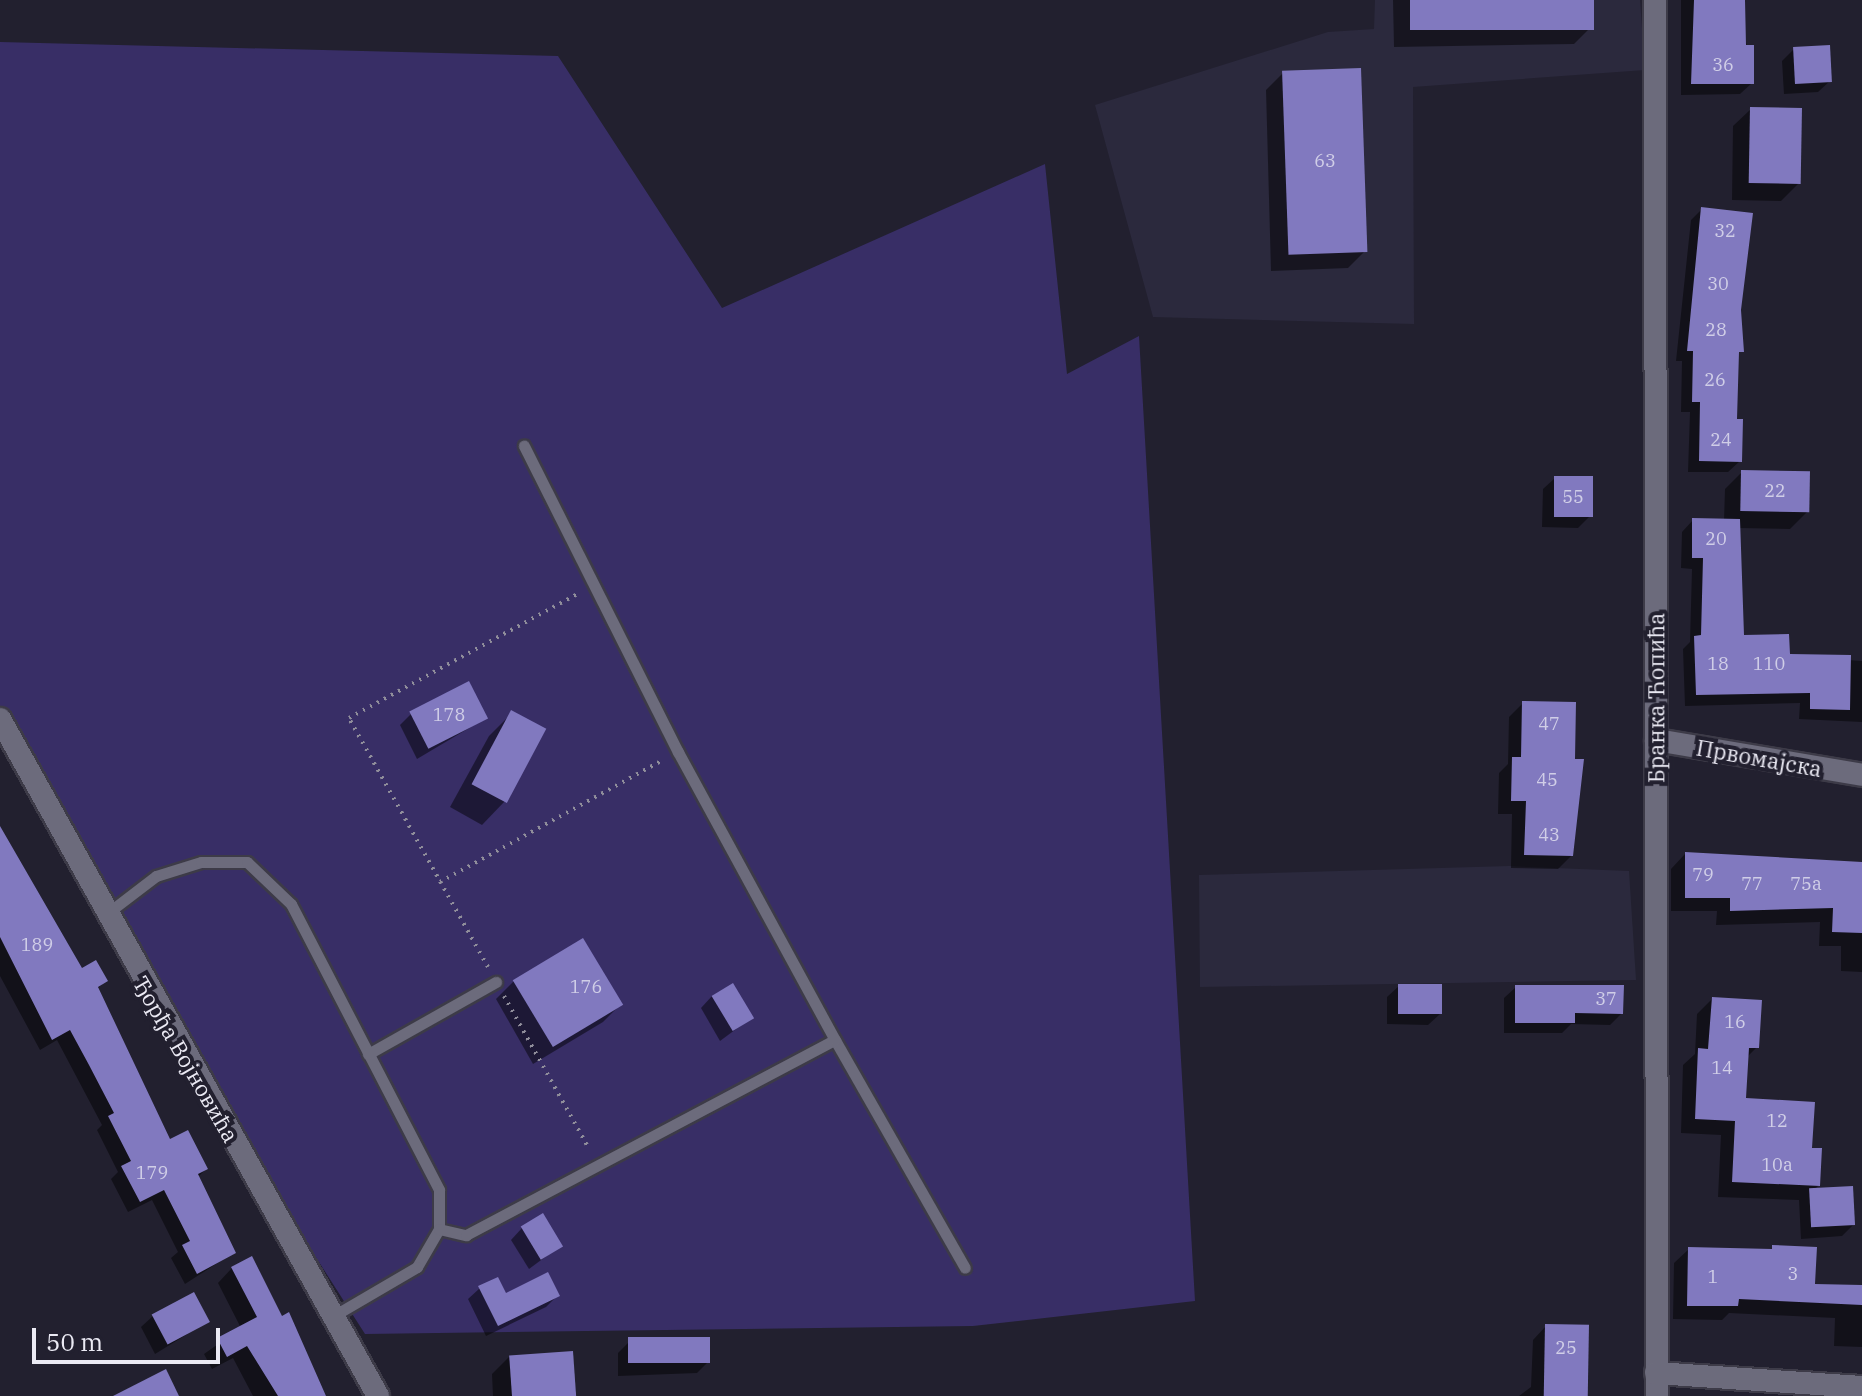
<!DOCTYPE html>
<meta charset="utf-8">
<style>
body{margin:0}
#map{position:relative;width:1862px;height:1396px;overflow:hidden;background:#22202f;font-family:"IBM Plex Serif",serif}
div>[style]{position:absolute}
.built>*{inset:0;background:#2b293d}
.green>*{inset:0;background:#382e66}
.shadow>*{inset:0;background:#0007}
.building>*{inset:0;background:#8179bf;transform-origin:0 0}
.path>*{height:4px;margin-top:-2px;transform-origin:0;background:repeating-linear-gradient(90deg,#908e9b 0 2px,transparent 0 8px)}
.roads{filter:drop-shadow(2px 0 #3d3b48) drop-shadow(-2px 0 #3d3b48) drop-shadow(0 2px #3d3b48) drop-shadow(0 -2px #3d3b48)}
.lane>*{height:11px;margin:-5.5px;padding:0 5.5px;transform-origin:5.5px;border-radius:5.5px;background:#6c6b7c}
.street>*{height:22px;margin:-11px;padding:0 11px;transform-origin:11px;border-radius:11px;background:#6c6b7c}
span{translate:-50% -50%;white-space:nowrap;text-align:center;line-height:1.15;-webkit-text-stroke:8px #22202f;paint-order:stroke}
.number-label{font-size:18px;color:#d0cee7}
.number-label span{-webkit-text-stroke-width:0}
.street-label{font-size:22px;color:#ebeaf4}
.scale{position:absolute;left:32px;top:1328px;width:188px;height:36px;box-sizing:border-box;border:4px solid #ebeaf4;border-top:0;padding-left:10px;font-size:24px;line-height:28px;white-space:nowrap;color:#ebeaf4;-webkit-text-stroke:6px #22202f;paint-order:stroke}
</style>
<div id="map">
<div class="built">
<i style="clip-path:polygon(1375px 0,1640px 0,1645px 70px,1413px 87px,1414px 324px,1153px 317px,1095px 105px,1328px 32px,1374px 29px)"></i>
<i style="clip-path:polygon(1509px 866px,1629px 871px,1636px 980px,1200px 987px,1199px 875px)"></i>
</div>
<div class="green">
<i style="clip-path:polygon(0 42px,558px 56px,722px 308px,1045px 164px,1067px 374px,1139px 336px,1195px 1301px,973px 1326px,365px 1334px,132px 970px,0 707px)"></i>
</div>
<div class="shadow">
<i style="clip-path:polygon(1393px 0,1592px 0,1592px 26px,1574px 44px,1394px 47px)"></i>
<i style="clip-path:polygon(1681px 0,1740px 0,1752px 83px,1740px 94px,1681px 95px)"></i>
<i style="clip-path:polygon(1794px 49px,1830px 81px,1818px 92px,1784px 94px,1782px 61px)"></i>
<i style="clip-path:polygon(1283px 73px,1365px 251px,1348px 268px,1271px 271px,1266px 90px)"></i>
<i style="clip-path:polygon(1751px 109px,1798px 184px,1781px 201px,1732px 200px,1733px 126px)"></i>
<i style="clip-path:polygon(1702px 209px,1743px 254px,1735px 421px,1740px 461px,1728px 472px,1688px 472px,1690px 412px,1681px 412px,1682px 361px,1676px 361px,1691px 220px)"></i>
<i style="clip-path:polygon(1742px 472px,1807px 512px,1790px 529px,1738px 528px,1742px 637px,1788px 656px,1862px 661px,1862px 722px,1799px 719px,1800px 703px,1685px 706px,1683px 649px,1690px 642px,1692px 569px,1681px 568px,1682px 532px,1693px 520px,1724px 521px,1725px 489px)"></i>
<i style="clip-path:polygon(1555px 478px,1590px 516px,1578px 528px,1542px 527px,1543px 489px)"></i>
<i style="clip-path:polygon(1523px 703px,1572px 855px,1558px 869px,1511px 868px,1512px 814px,1498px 814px,1499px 773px,1508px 764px,1509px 717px)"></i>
<i style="clip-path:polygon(512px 713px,505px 801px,482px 825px,450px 807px,489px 736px)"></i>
<i style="clip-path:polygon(411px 714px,486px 718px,417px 759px,400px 725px)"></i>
<i style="clip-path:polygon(0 834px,81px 970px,105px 981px,97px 989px,169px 1141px,206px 1169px,198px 1177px,233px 1253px,185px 1284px,171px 1258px,178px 1252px,152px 1200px,128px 1212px,111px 1179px,118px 1172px,97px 1130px,102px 1125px,57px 1040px,40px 1050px,0 976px)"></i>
<i style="clip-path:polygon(1685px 854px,1862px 863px,1862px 972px,1841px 971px,1841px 946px,1819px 946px,1820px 922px,1716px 925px,1717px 911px,1671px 911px,1671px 869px)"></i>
<i style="clip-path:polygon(583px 941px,620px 1005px,603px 1022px,533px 1064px,496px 999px,513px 982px)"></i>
<i style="clip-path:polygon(1399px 986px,1440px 1014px,1428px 1025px,1387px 1024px,1387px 997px)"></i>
<i style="clip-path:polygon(1516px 987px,1621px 1014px,1610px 1025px,1571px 1024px,1562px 1033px,1504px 1033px,1504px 998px)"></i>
<i style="clip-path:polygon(712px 996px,751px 1018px,720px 1041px,701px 1008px)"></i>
<i style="clip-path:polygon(1712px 999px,1757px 1047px,1746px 1058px,1743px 1100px,1810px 1150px,1818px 1186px,1813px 1191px,1853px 1225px,1842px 1236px,1801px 1239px,1799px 1200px,1718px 1197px,1721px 1135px,1681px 1133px,1683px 1065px,1695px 1054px,1697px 1014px)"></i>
<i style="clip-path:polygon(522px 1228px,560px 1246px,529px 1269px,511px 1240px)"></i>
<i style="clip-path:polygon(1689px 1249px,1815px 1249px,1813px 1286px,1862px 1287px,1862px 1347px,1834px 1346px,1835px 1318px,1729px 1313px,1722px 1320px,1673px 1319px,1674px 1263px)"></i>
<i style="clip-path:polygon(232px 1268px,281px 1318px,288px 1315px,324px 1396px,253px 1396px,233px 1358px,212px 1369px,204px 1354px,241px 1328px,218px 1283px)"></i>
<i style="clip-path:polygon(480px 1288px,505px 1296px,557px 1296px,546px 1307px,486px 1336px,468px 1299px)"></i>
<i style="clip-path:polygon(153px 1316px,207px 1322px,155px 1354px,141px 1327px)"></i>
<i style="clip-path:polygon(1546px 1326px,1585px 1396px,1519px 1396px,1531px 1387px,1533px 1340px)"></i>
<i style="clip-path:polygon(629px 1342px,708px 1362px,697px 1373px,618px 1376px,618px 1353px)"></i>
<i style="clip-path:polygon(509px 1357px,574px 1396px,493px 1396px,492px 1374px)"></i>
</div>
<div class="building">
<i style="left:1410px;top:0;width:184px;height:30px"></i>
<i style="clip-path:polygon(1694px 0,1745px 0,1746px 45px,1754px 45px,1754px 84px,1691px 84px)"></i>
<i style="left:1830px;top:45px;width:37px;height:37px;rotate:87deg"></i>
<i style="left:1361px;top:68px;width:184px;height:79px;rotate:88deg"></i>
<i style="left:1750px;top:107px;width:52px;height:76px;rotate:1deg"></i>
<i style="clip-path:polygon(1701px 207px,1753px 213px,1741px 310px,1744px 352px,1739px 352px,1737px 419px,1743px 419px,1742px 462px,1699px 461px,1700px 402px,1692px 402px,1693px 351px,1687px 351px)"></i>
<i style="left:1741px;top:470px;width:69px;height:41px;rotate:1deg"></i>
<i style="left:1554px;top:476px;width:39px;height:41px"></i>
<i style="clip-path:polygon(1692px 518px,1740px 519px,1744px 635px,1789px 634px,1790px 654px,1851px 655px,1850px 710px,1810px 709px,1810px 693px,1696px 695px,1694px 636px,1701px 635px,1703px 558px,1692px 558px)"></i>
<i style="left:469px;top:681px;width:42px;height:67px;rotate:63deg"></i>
<i style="clip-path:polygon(1522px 701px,1576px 702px,1575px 759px,1584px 759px,1573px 856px,1524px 855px,1526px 801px,1511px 801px,1512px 757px,1521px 757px)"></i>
<i style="left:511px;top:710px;width:40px;height:84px;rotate:28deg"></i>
<i style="clip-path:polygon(0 826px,82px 968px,96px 960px,108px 981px,98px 987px,170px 1139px,188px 1130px,208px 1169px,198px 1174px,236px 1253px,197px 1274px,182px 1245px,190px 1241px,164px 1190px,140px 1202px,121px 1166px,131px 1161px,108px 1116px,114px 1113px,89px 1065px,70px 1030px,52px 1040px,0 937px)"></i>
<i style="clip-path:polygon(1685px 852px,1862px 862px,1862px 933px,1832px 932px,1833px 908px,1730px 911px,1730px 898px,1685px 898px)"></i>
<i style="left:583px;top:938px;width:78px;height:82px;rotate:59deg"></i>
<i style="left:733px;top:983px;width:41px;height:25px;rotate:59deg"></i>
<i style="left:1398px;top:984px;width:44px;height:30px"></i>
<i style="clip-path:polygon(1515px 985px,1624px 985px,1623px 1014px,1575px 1013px,1575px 1023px,1515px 1023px)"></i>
<i style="clip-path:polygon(1712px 997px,1762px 1000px,1759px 1048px,1749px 1048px,1746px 1098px,1815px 1102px,1812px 1148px,1822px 1148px,1820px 1186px,1732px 1182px,1735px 1121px,1695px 1119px,1698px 1048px,1708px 1049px)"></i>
<i style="left:1853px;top:1186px;width:39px;height:44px;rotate:87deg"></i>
<i style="left:543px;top:1213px;width:39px;height:26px;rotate:59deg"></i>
<i style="clip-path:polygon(1772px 1245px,1817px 1247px,1815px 1284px,1862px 1285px,1862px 1305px,1739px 1299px,1738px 1306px,1687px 1306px,1688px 1247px,1772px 1249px)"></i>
<i style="clip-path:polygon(252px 1256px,282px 1316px,289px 1312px,326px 1396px,278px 1396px,247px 1346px,227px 1357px,217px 1338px,257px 1317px,231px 1267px)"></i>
<i style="clip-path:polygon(548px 1272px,560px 1296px,498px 1326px,478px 1286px,498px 1277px,506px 1293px)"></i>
<i style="left:194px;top:1292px;width:34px;height:48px;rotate:62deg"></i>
<i style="left:1545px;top:1324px;width:44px;height:72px;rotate:1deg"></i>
<i style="left:710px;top:1337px;width:26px;height:82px;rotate:90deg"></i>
<i style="left:573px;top:1351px;width:45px;height:64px;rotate:86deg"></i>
<i style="clip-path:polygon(166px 1369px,179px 1396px,113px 1396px)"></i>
</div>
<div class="path">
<i style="left:440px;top:882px;width:254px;rotate:-28.7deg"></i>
<i style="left:488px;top:967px;width:285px;rotate:-119.2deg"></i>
<i style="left:349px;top:718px;width:262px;rotate:-28.5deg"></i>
<i style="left:504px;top:996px;width:175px;rotate:60.9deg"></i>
</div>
<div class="roads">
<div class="lane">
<i style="left:105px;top:915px;width:64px;rotate:-37.4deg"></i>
<i style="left:156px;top:876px;width:47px;rotate:-17.3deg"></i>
<i style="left:201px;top:862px;width:46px"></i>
<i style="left:247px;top:862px;width:61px;rotate:43.7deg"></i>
<i style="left:291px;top:904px;width:322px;rotate:62.6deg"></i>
<i style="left:439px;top:1190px;width:39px;rotate:90deg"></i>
<i style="left:439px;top:1229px;width:44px;rotate:120.1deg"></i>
<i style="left:417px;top:1267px;width:97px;rotate:149.7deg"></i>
<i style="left:835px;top:1040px;width:262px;rotate:60.3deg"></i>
<i style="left:368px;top:1054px;width:147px;rotate:-29.4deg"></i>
<i style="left:439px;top:1229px;width:28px;rotate:13deg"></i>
<i style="left:466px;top:1235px;width:417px;rotate:-27.9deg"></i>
<i style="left:835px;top:1040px;width:328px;rotate:-118.6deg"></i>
<i style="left:678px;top:752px;width:343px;rotate:-116.7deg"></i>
</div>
<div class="street">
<i style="left:1655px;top:0;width:1396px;rotate:89.92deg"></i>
<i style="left:0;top:719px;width:775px;rotate:60.82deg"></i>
<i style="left:1656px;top:740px;width:209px;rotate:9.6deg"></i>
<i style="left:1656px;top:1373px;width:206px;rotate:3.9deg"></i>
</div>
</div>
<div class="number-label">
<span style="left:1723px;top:65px">36</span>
<span style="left:1325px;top:161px">63</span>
<span style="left:1725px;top:231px">32</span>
<span style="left:1718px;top:284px">30</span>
<span style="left:1716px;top:330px">28</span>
<span style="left:1715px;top:380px">26</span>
<span style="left:1721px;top:440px">24</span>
<span style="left:1775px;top:491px">22</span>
<span style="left:1573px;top:497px">55</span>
<span style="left:1716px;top:539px">20</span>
<span style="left:1718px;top:664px">18</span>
<span style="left:1769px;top:664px">110</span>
<span style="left:449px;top:715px">178</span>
<span style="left:1549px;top:724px">47</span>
<span style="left:1547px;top:780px">45</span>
<span style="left:1549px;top:835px">43</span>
<span style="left:1703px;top:875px">79</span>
<span style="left:1752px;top:884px">77</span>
<span style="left:1806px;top:884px">75a</span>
<span style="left:37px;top:945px">189</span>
<span style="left:586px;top:987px">176</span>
<span style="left:1606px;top:999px">37</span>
<span style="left:1735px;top:1022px">16</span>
<span style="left:1722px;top:1068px">14</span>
<span style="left:1777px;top:1121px">12</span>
<span style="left:1777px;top:1165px">10a</span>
<span style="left:152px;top:1173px">179</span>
<span style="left:1793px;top:1274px">3</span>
<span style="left:1713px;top:1277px">1</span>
<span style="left:1566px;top:1348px">25</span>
</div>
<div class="street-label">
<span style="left:1656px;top:698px;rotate:-90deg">Бранка Ћопића</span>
<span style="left:1759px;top:758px;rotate:10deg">Првомајска</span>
<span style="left:186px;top:1059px;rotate:60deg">Ђорђа Војновића</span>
</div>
<div class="scale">50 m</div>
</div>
